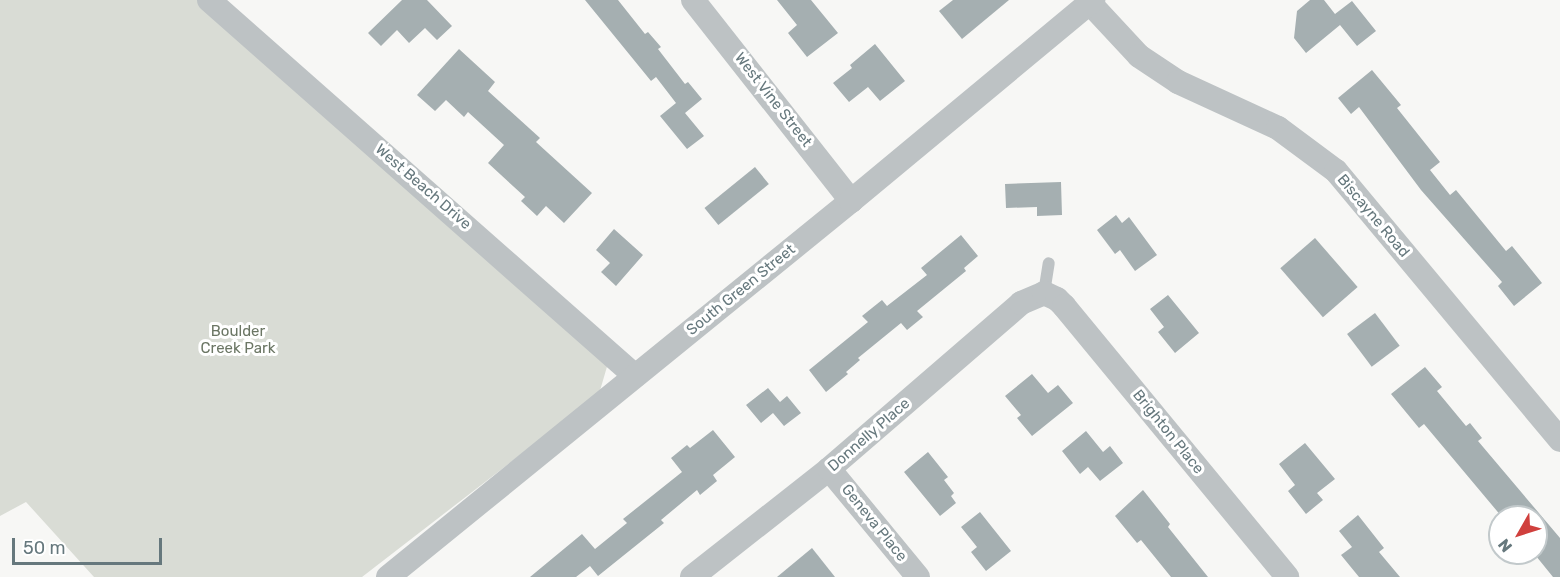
<!DOCTYPE html>
<style>
body{margin:0}
#map{position:relative;width:1560px;height:577px;overflow:hidden;background:#f7f7f5;font-family:Rubik,sans-serif}
div>[style]{position:absolute}
.green>*{inset:0;background:#d9dcd5}
.building>*{inset:0;background:#a5afb1;transform-origin:0 0}
.service>*{height:12px;margin:-6px;padding:0 6px;transform-origin:6px;border-radius:6px;background:#bdc2c4}
.minor>*{height:24px;margin:-12px;padding:0 12px;transform-origin:12px;border-radius:12px;background:#bdc2c4}
span{translate:-50% -50%;white-space:nowrap;text-align:center;line-height:1.15;-webkit-text-stroke:6px #fff;paint-order:stroke}
.street-label{font-size:15px;color:#66787d}
.park-label{font-size:15px;color:#6b7664}
.north{position:absolute;left:1488px;top:505px;width:60px;height:60px;box-sizing:border-box;background:#fff;border:2px solid #c2c9cb;border-radius:50%;rotate:231deg;font-size:16px;font-weight:700;line-height:24px;text-align:center;color:#66787d}
.north::after{content:'';display:block;margin:auto;width:21px;height:27px;background:#d0403d;clip-path:polygon(50% 0,100% 100%,50% 72%,0 100%)}
.scale{position:absolute;left:12px;top:538px;width:150px;height:27px;box-sizing:border-box;border:3px solid #66787d;border-top:0;padding-left:8px;font-size:18px;line-height:21px;white-space:nowrap;color:#66787d;-webkit-text-stroke:4px #fff;paint-order:stroke}
</style>
<div id="map">
<div class="green">
<i style="clip-path:polygon(0 0,209px 0,611px 353px,599px 394px,362px 577px,94px 577px,26px 502px,0 516px)"></i>
</div>
<div class="building">
<i style="clip-path:polygon(402px 0,427px 0,452px 26px,437px 40px,425px 28px,409px 43px,397px 30px,381px 46px,368px 33px)"></i>
<i style="clip-path:polygon(585px 0,618px 0,645px 34px,648px 32px,661px 47px,658px 49px,685px 84px,688px 82px,702px 99px,685px 113px,704px 136px,687px 149px,660px 116px,676px 103px,656px 77px,651px 81px)"></i>
<i style="clip-path:polygon(777px 0,811px 0,838px 33px,807px 57px,788px 33px,797px 25px)"></i>
<i style="clip-path:polygon(953px 0,1009px 0,962px 39px,939px 11px)"></i>
<i style="clip-path:polygon(1310px 0,1324px 0,1335px 14px,1352px 1px,1376px 31px,1357px 46px,1340px 25px,1306px 53px,1294px 38px,1297px 11px)"></i>
<i style="clip-path:polygon(875px 44px,905px 81px,880px 101px,868px 87px,849px 102px,833px 83px,852px 68px,850px 65px)"></i>
<i style="clip-path:polygon(459px 49px,495px 82px,488px 91px,540px 138px,536px 142px,592px 193px,564px 223px,546px 206px,537px 216px,521px 201px,525px 197px,488px 163px,504px 145px,468px 112px,464px 117px,446px 100px,435px 111px,417px 95px)"></i>
<i style="clip-path:polygon(1372px 70px,1401px 105px,1397px 108px,1440px 162px,1430px 170px,1450px 195px,1456px 190px,1506px 251px,1512px 246px,1542px 283px,1514px 306px,1498px 286px,1502px 282px,1421px 190px,1359px 107px,1351px 114px,1338px 98px)"></i>
<i style="left:755px;top:167px;width:22px;height:65px;rotate:51deg"></i>
<i style="clip-path:polygon(1061px 182px,1062px 215px,1037px 216px,1037px 207px,1006px 208px,1005px 184px)"></i>
<i style="clip-path:polygon(1116px 215px,1122px 223px,1129px 217px,1157px 255px,1135px 271px,1120px 250px,1115px 254px,1097px 230px)"></i>
<i style="clip-path:polygon(614px 229px,643px 255px,616px 286px,601px 272px,610px 263px,596px 250px)"></i>
<i style="clip-path:polygon(961px 235px,978px 256px,964px 268px,966px 271px,917px 311px,923px 317px,907px 330px,901px 323px,858px 358px,860px 360px,846px 372px,848px 374px,826px 392px,809px 370px,868px 322px,862px 316px,882px 300px,887px 306px,927px 275px,921px 268px)"></i>
<i style="left:1315px;top:238px;width:65px;height:46px;rotate:49deg"></i>
<i style="clip-path:polygon(1168px 295px,1199px 333px,1175px 353px,1158px 332px,1164px 327px,1150px 309px)"></i>
<i style="left:1375px;top:313px;width:41px;height:35px;rotate:53deg"></i>
<i style="clip-path:polygon(1425px 367px,1442px 387px,1437px 391px,1466px 426px,1470px 423px,1482px 438px,1478px 441px,1560px 538px,1560px 577px,1553px 577px,1536px 556px,1536px 517px,1502px 517px,1424px 424px,1419px 428px,1391px 394px)"></i>
<i style="clip-path:polygon(1032px 374px,1048px 393px,1058px 385px,1073px 403px,1032px 436px,1017px 418px,1021px 415px,1005px 396px)"></i>
<i style="clip-path:polygon(768px 388px,780px 402px,787px 396px,801px 413px,784px 426px,773px 413px,761px 423px,746px 405px)"></i>
<i style="clip-path:polygon(713px 430px,735px 457px,713px 475px,717px 481px,700px 495px,697px 490px,661px 520px,664px 523px,598px 576px,590px 566px,576px 577px,530px 577px,582px 534px,595px 549px,627px 523px,623px 519px,682px 472px,671px 458px,687px 445px,690px 448px)"></i>
<i style="clip-path:polygon(1086px 431px,1103px 452px,1110px 446px,1123px 463px,1100px 481px,1088px 467px,1080px 474px,1062px 451px)"></i>
<i style="clip-path:polygon(1305px 443px,1335px 479px,1317px 493px,1323px 500px,1306px 514px,1288px 491px,1295px 485px,1279px 464px)"></i>
<i style="clip-path:polygon(928px 452px,948px 477px,944px 480px,954px 493px,951px 496px,956px 503px,940px 516px,904px 472px)"></i>
<i style="clip-path:polygon(1143px 490px,1170px 524px,1168px 527px,1208px 577px,1171px 577px,1141px 540px,1137px 543px,1115px 516px)"></i>
<i style="clip-path:polygon(980px 512px,1011px 551px,986px 571px,971px 552px,977px 547px,961px 527px)"></i>
<i style="clip-path:polygon(1358px 515px,1384px 548px,1379px 552px,1400px 577px,1359px 577px,1341px 555px,1352px 547px,1339px 531px)"></i>
<i style="clip-path:polygon(812px 548px,835px 577px,777px 577px)"></i>
</div>
<div class="service">
<i style="left:1044px;top:293px;width:30px;rotate:-81deg"></i>
</div>
<div class="minor">
<i style="left:209px;top:0;width:568px;rotate:41.43deg"></i>
<i style="left:693px;top:0;width:256px;rotate:51.8deg"></i>
<i style="left:1087px;top:0;width:76px;rotate:47.1deg"></i>
<i style="left:1139px;top:56px;width:47px;rotate:33.7deg"></i>
<i style="left:1178px;top:82px;width:110px;rotate:24.7deg"></i>
<i style="left:1278px;top:128px;width:72px;rotate:36.6deg"></i>
<i style="left:1336px;top:171px;width:350px;rotate:50.2deg"></i>
<i style="left:829px;top:469px;width:140px;rotate:50.5deg"></i>
<i style="left:388px;top:577px;width:596px;rotate:-39.08deg"></i>
<i style="left:851px;top:201px;width:315px;rotate:-39.7deg"></i>
<i style="left:692px;top:577px;width:174px;rotate:-38.2deg"></i>
<i style="left:829px;top:469px;width:254px;rotate:-40.8deg"></i>
<i style="left:1021px;top:303px;width:25px;rotate:-23deg"></i>
<i style="left:1044px;top:293px;width:14px;rotate:25deg"></i>
<i style="left:1057px;top:299px;width:10px;rotate:45deg"></i>
<i style="left:1064px;top:306px;width:351px;rotate:50.5deg"></i>
</div>
<div class="street-label">
<span style="left:773px;top:100px;rotate:52deg">West Vine Street</span>
<span style="left:423px;top:187px;rotate:41deg">West Beach Drive</span>
<span style="left:1373px;top:216px;rotate:50deg">Biscayne Road</span>
<span style="left:741px;top:290px;rotate:-39deg">South Green Street</span>
<span style="left:1168px;top:432px;rotate:51deg">Brighton Place</span>
<span style="left:869px;top:435px;rotate:-41deg">Donnelly Place</span>
<span style="left:874px;top:523px;rotate:51deg">Geneva Place</span>
</div>
<div class="park-label">
<span style="left:238px;top:340px">Boulder<br>Creek Park</span>
</div>
<div class="north">N</div>
<div class="scale">50 m</div>
</div>
